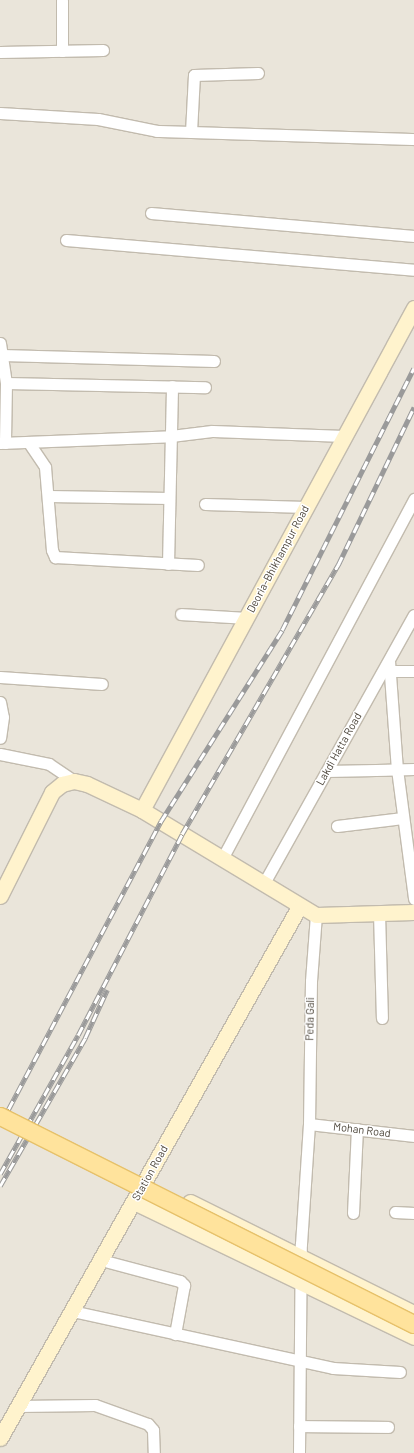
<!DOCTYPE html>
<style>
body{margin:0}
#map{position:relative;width:414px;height:1453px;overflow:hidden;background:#f6f3ec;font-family:Barlow,sans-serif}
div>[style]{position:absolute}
.residential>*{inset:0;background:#eae5da;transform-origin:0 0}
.roads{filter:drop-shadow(1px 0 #c2bbae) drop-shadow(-1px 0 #c2bbae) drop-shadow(0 1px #c2bbae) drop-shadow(0 -1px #c2bbae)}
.street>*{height:11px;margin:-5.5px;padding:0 5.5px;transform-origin:5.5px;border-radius:5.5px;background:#fff}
.secondary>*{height:15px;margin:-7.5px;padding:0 7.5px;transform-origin:7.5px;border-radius:7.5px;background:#fff3cd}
.rail>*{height:4.5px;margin-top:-2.25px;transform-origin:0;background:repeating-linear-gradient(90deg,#fff 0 9px,#9a9a9a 0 18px);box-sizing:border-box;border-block:1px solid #9a9a9a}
.bridges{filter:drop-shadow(1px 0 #e6c16a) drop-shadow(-1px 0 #e6c16a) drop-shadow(0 1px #e6c16a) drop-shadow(0 -1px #e6c16a)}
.primary-bridge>*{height:17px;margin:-8.5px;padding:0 8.5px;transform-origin:8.5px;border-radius:8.5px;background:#ffe39c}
span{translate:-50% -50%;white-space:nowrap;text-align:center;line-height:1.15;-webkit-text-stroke:3px #fff;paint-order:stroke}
.street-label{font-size:11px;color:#4b4439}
</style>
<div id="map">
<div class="residential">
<i style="left:0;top:0;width:414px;height:1453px"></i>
</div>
<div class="roads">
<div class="street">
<i style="left:62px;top:0;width:51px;rotate:90deg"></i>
<i style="left:0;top:52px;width:103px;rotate:-1.1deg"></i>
<i style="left:0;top:113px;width:98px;rotate:3.5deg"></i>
<i style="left:98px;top:119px;width:60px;rotate:11.5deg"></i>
<i style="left:157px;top:131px;width:257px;rotate:1.8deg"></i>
<i style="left:191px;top:132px;width:57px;rotate:-87deg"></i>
<i style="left:194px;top:75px;width:64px;rotate:-1.8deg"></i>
<i style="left:151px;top:213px;width:264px;rotate:5deg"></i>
<i style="left:66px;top:240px;width:349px;rotate:4.9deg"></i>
<i style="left:0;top:343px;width:40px;rotate:81.5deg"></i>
<i style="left:6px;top:383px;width:60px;rotate:91deg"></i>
<i style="left:2px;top:355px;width:212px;rotate:1.6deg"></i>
<i style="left:6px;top:383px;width:199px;rotate:1.2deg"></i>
<i style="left:0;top:443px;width:171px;rotate:-2.3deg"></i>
<i style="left:171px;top:436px;width:41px;rotate:-7deg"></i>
<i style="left:212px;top:431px;width:133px;rotate:2.2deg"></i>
<i style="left:29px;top:443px;width:29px;rotate:56deg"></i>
<i style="left:45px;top:467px;width:83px;rotate:85.2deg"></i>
<i style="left:52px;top:550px;width:8px;rotate:67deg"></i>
<i style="left:55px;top:557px;width:143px;rotate:3.2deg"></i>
<i style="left:49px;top:496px;width:120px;rotate:1deg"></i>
<i style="left:205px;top:504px;width:101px;rotate:1.7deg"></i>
<i style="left:168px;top:564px;width:178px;rotate:-88.7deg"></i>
<i style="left:181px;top:614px;width:65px;rotate:3.5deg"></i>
<i style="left:389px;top:661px;width:108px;rotate:85.8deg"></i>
<i style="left:397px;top:769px;width:131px;rotate:82.5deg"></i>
<i style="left:389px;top:671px;width:25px"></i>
<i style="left:0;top:677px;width:102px;rotate:3.9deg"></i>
<i style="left:0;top:702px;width:15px;rotate:79deg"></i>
<i style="left:3px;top:717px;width:21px;rotate:98deg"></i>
<i style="left:0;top:754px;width:50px;rotate:11.5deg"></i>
<i style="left:49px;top:764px;width:30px;rotate:34deg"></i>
<i style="left:327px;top:771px;width:87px;rotate:-1.3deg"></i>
<i style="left:337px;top:826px;width:66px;rotate:-6.9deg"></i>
<i style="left:223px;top:857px;width:406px;rotate:-61.9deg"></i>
<i style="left:264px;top:883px;width:307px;rotate:-60.8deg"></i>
<i style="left:379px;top:913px;width:105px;rotate:88.4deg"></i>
<i style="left:309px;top:1124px;width:106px;rotate:6.5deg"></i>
<i style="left:395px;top:1212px;width:19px;rotate:3deg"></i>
<i style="left:353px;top:1213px;width:84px;rotate:-87.3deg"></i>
<i style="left:101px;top:1260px;width:82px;rotate:14.9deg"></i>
<i style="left:180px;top:1281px;width:6px;rotate:45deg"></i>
<i style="left:184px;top:1285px;width:50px;rotate:100.4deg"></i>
<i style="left:72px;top:1311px;width:267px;rotate:12.3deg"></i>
<i style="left:333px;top:1368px;width:67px;rotate:3.4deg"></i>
<i style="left:18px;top:1406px;width:77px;rotate:-0.7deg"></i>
<i style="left:95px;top:1405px;width:56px;rotate:19.7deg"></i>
<i style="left:148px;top:1424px;width:8px;rotate:50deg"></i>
<i style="left:153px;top:1430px;width:23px;rotate:88deg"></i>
<i style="left:299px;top:1426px;width:89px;rotate:0.6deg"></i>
<i style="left:299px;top:1453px;width:209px;rotate:-89.5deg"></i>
<i style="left:301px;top:1244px;width:120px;rotate:-86.2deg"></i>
<i style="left:309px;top:1124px;width:143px;rotate:-89.2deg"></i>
<i style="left:311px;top:981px;width:66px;rotate:-85.7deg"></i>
</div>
<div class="secondary">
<i style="left:142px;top:810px;width:571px;rotate:-61.55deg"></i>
<i style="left:0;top:896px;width:116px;rotate:-63.4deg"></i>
<i style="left:52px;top:792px;width:13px;rotate:-39deg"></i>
<i style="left:62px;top:784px;width:12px;rotate:-14deg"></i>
<i style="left:74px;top:781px;width:13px;rotate:13deg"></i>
<i style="left:87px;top:784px;width:61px;rotate:25.3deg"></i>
<i style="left:142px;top:810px;width:203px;rotate:31.1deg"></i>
<i style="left:316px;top:915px;width:98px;rotate:-1.8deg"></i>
<i style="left:134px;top:1202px;width:311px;rotate:25.7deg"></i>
<i style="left:190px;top:1202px;width:250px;rotate:26.4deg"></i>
<i style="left:0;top:1438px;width:609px;rotate:-60.62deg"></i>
</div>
</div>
<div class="rail">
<i style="left:0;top:1125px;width:344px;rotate:-62.1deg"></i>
<i style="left:161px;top:821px;width:226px;rotate:-57.6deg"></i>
<i style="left:282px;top:630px;width:293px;rotate:-63.3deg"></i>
<i style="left:0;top:1174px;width:159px;rotate:-60.7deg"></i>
<i style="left:78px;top:1035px;width:226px;rotate:-62.6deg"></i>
<i style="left:182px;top:834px;width:311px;rotate:-59.9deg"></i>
<i style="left:338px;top:565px;width:175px;rotate:-64.3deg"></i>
<i style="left:0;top:1186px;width:171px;rotate:-60.1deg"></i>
<i style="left:85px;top:1038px;width:53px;rotate:-65.4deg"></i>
</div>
<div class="bridges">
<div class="primary-bridge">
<i style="left:0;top:1116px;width:463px;rotate:26.7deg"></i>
</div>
</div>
<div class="street-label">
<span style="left:278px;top:559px;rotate:-62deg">Deoria-Bhikhampur Road</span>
<span style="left:339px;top:749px;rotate:-61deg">Lakdi Hatta Road</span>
<span style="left:310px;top:1019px;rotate:-89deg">Peda Gali</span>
<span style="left:362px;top:1130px;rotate:7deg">Mohan Road</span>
<span style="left:150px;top:1173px;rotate:-61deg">Station Road</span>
</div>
</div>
